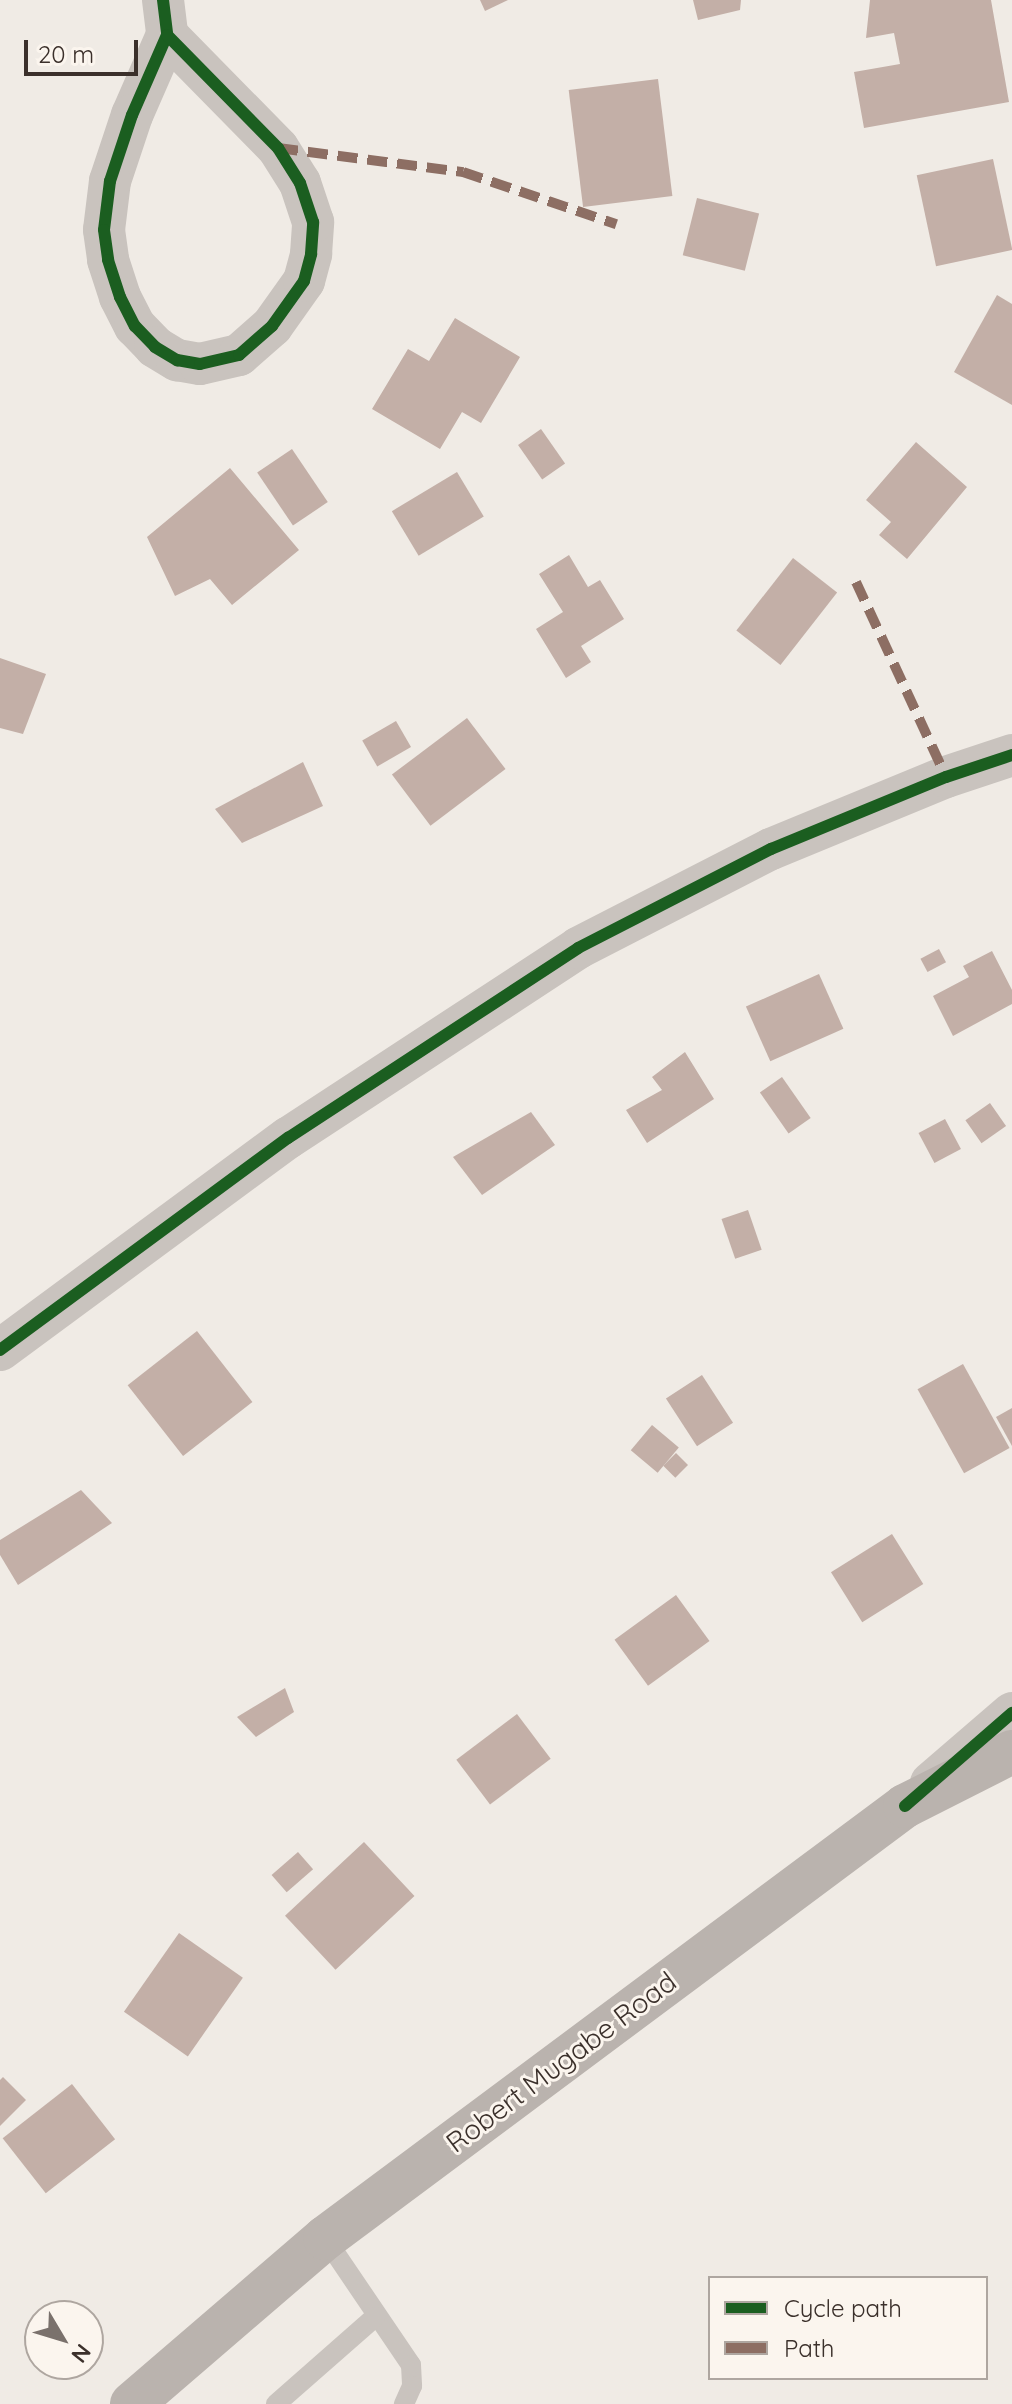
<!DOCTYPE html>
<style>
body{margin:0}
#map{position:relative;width:1012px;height:2404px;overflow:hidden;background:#f0ebe5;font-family:Quicksand,sans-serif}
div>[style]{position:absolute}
.building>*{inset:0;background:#c3afa7;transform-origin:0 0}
.lane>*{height:20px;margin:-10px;padding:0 10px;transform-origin:10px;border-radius:10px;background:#c9c3be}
.street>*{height:42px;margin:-21px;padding:0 21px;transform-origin:21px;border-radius:21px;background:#c9c3be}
.secondary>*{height:44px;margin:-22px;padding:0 22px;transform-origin:22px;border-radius:22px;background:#bab3ae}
.quiet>*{height:10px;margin-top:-5px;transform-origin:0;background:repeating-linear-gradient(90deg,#8d6e63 0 20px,transparent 0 30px)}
.cycleway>*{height:12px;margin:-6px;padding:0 6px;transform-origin:6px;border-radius:6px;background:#1b5e20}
span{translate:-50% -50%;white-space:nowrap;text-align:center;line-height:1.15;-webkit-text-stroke:6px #fbf5ee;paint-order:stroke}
.street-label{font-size:28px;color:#3b302b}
.legend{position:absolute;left:708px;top:2276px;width:280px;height:104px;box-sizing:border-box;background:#fbf5ee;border:2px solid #aea6a0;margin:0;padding:10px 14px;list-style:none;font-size:24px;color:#3b302b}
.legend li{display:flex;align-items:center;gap:16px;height:40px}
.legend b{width:40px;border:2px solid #aea6a0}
.north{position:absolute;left:24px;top:2300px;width:80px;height:80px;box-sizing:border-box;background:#fbf5ee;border:2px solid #aea6a0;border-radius:50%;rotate:128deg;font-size:22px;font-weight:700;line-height:32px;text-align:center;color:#3b302b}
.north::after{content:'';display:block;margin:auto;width:28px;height:36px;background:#7a716c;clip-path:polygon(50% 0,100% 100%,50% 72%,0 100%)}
.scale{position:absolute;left:24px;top:40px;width:114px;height:36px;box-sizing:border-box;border:4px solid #3b302b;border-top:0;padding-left:10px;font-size:24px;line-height:28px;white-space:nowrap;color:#3b302b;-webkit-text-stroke:6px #fbf5ee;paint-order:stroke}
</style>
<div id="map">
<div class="building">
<i style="clip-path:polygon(480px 0,508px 0,485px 11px)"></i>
<i style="clip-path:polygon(693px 0,741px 0,740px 10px,698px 20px)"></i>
<i style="clip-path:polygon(870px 0,991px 0,1009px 102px,864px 128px,854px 72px,900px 64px,894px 33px,866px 38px)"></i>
<i style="left:658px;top:79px;width:118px;height:90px;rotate:83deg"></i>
<i style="left:993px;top:159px;width:93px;height:78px;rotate:78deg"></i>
<i style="left:697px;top:198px;width:64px;height:59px;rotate:14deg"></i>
<i style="clip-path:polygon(997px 295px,1012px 304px,1012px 405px,954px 372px)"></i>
<i style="clip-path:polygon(455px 318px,520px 357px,481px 423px,462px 412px,440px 449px,372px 409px,408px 349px,429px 361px)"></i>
<i style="left:541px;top:429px;width:42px;height:28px;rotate:55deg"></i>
<i style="clip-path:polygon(916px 442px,967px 487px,907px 559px,879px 535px,891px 522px,866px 500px)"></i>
<i style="left:292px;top:449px;width:64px;height:42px;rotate:56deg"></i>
<i style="clip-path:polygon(230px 468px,299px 550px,232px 605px,210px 579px,175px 596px,147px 537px)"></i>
<i style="left:457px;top:472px;width:52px;height:76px;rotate:59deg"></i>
<i style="clip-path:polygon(569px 555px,588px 587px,600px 580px,624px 619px,581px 646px,591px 662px,566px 678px,536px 629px,563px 612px,539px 574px)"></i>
<i style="left:793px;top:558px;width:56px;height:92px;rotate:38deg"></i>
<i style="clip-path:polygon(0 658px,46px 674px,23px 734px,0 728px)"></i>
<i style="left:467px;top:718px;width:64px;height:94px;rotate:53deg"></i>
<i style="left:396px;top:721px;width:30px;height:39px;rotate:60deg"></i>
<i style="clip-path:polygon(303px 762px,323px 806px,242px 843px,215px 809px)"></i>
<i style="left:939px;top:949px;width:15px;height:21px;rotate:62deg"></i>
<i style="clip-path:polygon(992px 951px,1012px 990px,1012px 1004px,953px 1036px,933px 996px,969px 977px,963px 966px)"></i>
<i style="left:819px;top:974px;width:60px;height:80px;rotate:66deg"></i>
<i style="clip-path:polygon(685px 1052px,714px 1099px,647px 1143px,626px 1110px,662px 1090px,652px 1077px)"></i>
<i style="left:782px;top:1077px;width:50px;height:27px;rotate:55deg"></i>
<i style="left:990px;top:1103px;width:28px;height:30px;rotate:55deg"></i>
<i style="clip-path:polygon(531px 1112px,555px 1145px,482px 1195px,453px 1157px)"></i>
<i style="left:945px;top:1119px;width:34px;height:30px;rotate:62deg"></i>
<i style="left:748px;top:1210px;width:42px;height:28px;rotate:71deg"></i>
<i style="left:197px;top:1331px;width:90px;height:88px;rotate:52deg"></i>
<i style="left:963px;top:1364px;width:96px;height:52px;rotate:61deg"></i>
<i style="left:702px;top:1375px;width:57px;height:43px;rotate:57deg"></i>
<i style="clip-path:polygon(1012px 1408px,1012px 1446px,996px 1417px)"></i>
<i style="left:652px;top:1425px;width:35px;height:33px;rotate:40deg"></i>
<i style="left:676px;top:1453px;width:17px;height:18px;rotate:45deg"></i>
<i style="clip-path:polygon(81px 1490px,112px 1523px,18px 1585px,0 1555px,0 1540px)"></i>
<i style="left:892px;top:1534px;width:59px;height:72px;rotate:58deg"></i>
<i style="left:676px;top:1595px;width:57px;height:76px;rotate:54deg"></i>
<i style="clip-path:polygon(285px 1688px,294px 1712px,256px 1737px,237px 1717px)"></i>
<i style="left:517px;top:1714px;width:56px;height:76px;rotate:53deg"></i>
<i style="left:364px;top:1842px;width:74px;height:108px;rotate:47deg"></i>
<i style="left:298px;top:1852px;width:23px;height:35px;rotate:49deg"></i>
<i style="left:179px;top:1933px;width:78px;height:96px;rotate:35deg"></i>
<i style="clip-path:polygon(3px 2077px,26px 2100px,0 2126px,0 2080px)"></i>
<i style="left:72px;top:2084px;width:70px;height:88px;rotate:52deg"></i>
</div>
<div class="lane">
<i style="left:325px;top:2238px;width:153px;rotate:55.9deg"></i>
<i style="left:411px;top:2365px;width:21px;rotate:87deg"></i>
<i style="left:412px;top:2386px;width:20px;rotate:114deg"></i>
<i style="left:276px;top:2404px;width:132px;rotate:-41.3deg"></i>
</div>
<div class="street">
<i style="left:163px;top:0;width:35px;rotate:83deg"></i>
<i style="left:167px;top:35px;width:87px;rotate:113.6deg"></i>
<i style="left:132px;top:115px;width:70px;rotate:108.4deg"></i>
<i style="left:110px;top:181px;width:49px;rotate:97deg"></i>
<i style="left:104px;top:230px;width:30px;rotate:82deg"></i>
<i style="left:108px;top:260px;width:39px;rotate:72deg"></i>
<i style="left:120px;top:297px;width:33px;rotate:63deg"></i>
<i style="left:135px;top:326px;width:29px;rotate:46deg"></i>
<i style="left:155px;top:347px;width:26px;rotate:31deg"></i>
<i style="left:177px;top:360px;width:23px;rotate:10deg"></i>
<i style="left:200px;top:364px;width:40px;rotate:-13deg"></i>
<i style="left:239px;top:355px;width:44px;rotate:-41.3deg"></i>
<i style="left:272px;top:326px;width:55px;rotate:-54.6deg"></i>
<i style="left:304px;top:281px;width:28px;rotate:-75deg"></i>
<i style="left:311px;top:254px;width:32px;rotate:-86deg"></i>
<i style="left:313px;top:222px;width:41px;rotate:-108.4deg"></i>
<i style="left:300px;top:183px;width:41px;rotate:-122.2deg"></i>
<i style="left:278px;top:148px;width:158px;rotate:-134.5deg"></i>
<i style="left:0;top:1350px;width:358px;rotate:-36.4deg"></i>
<i style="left:288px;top:1138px;width:347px;rotate:-33.2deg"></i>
<i style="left:578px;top:948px;width:217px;rotate:-27.2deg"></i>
<i style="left:771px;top:849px;width:189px;rotate:-22.4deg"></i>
<i style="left:946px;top:777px;width:70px;rotate:-18.4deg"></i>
<i style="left:931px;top:1783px;width:107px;rotate:-40.8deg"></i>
</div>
<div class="secondary">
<i style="left:132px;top:2404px;width:255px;rotate:-40.7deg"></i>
<i style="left:325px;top:2238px;width:723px;rotate:-36.68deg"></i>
<i style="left:905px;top:1806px;width:120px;rotate:-26.8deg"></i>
</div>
<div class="quiet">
<i style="left:278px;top:148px;width:187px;rotate:7.4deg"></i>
<i style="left:463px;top:172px;width:162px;rotate:18.8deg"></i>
<i style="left:856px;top:582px;width:215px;rotate:65.2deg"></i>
</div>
<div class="cycleway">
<i style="left:163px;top:0;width:35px;rotate:83deg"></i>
<i style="left:167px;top:35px;width:87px;rotate:113.6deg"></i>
<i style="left:132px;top:115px;width:70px;rotate:108.4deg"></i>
<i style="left:110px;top:181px;width:49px;rotate:97deg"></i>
<i style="left:104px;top:230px;width:30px;rotate:82deg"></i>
<i style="left:108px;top:260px;width:39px;rotate:72deg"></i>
<i style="left:120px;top:297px;width:33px;rotate:63deg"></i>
<i style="left:135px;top:326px;width:29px;rotate:46deg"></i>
<i style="left:155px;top:347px;width:26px;rotate:31deg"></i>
<i style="left:177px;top:360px;width:23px;rotate:10deg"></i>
<i style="left:200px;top:364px;width:40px;rotate:-13deg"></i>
<i style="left:239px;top:355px;width:44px;rotate:-41.3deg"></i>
<i style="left:272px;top:326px;width:55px;rotate:-54.6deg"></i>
<i style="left:304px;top:281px;width:28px;rotate:-75deg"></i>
<i style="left:311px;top:254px;width:32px;rotate:-86deg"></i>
<i style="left:313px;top:222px;width:41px;rotate:-108.4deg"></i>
<i style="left:300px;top:183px;width:41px;rotate:-122.2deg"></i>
<i style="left:278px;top:148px;width:158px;rotate:-134.5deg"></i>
<i style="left:0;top:1350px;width:358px;rotate:-36.4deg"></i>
<i style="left:288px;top:1138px;width:347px;rotate:-33.2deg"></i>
<i style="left:578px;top:948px;width:217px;rotate:-27.2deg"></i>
<i style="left:771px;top:849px;width:189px;rotate:-22.4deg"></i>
<i style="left:946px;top:777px;width:70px;rotate:-18.4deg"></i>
<i style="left:905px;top:1806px;width:142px;rotate:-41deg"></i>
</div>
<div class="street-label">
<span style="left:561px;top:2062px;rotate:-37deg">Robert Mugabe Road</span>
</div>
<ul class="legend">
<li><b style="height:10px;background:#1b5e20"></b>Cycle path</li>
<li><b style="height:10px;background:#8d6e63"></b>Path</li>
</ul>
<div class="north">N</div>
<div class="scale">20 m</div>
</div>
